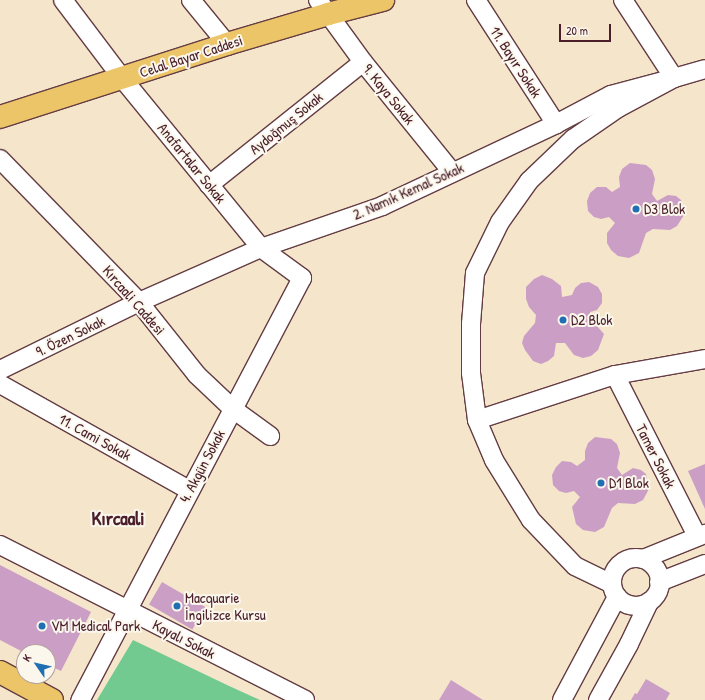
<!DOCTYPE html>
<meta charset="utf-8">
<style>
body{margin:0}
#map{position:relative;width:705px;height:700px;overflow:hidden;background:#f4e5cb;font-family:"Patrick Hand",sans-serif}
div>[style]{position:absolute}
.green>*{inset:0;background:#72ca90}
.building>*{inset:0;background:#cb9fc5;transform-origin:0 0}
.roads{filter:drop-shadow(1px 0 #643d43) drop-shadow(-1px 0 #643d43) drop-shadow(0 1px #643d43) drop-shadow(0 -1px #643d43)}
.minor>*{height:18px;margin:-9px;padding:0 9px;transform-origin:9px;border-radius:9px;background:#fff}
.minor>.ring{margin:-9px;padding:0;box-sizing:content-box;background:none;border:18px solid #fff;border-radius:50%}
.major>*{height:22px;margin:-11px;padding:0 11px;transform-origin:11px;border-radius:11px;background:#edc569}
.dots>*{width:11px;height:11px;translate:-50% -50%;box-sizing:border-box;border:2px solid #fbf7ec;border-radius:50%}
span{translate:-50% -50%;white-space:nowrap;text-align:center;line-height:1.15;-webkit-text-stroke:4px #fbf7ec;paint-order:stroke}
.street-label{font-size:15px;color:#4a1f2b}
.poi-label{font-size:15px;color:#4a1f2b}
.left{translate:0 -50%;text-align:left}
.district-label{font-size:19px;color:#4a1f2b;font-weight:700}
.north{position:absolute;left:16px;top:644px;width:40px;height:40px;box-sizing:border-box;background:#fbf7ec;border:1px solid #b4a19f;border-radius:50%;rotate:304deg;font-size:11px;font-weight:700;line-height:16px;text-align:center;color:#4a1f2b}
.north::after{content:'';display:block;margin:auto;width:14px;height:18px;background:#1f6fb2;clip-path:polygon(50% 0,100% 100%,50% 72%,0 100%)}
.scale{position:absolute;left:559px;top:24px;width:52px;height:18px;box-sizing:border-box;border:2px solid #4a1f2b;border-top:0;padding-left:5px;font-size:12px;line-height:14px;white-space:nowrap;color:#4a1f2b;-webkit-text-stroke:3px #fbf7ec;paint-order:stroke}
</style>
<div id="map">
<div class="green">
<i style="clip-path:polygon(133px 640px,227px 685px,260px 700px,97px 700px)"></i>
</div>
<div class="building">
<i style="clip-path:polygon(630px 163px,646px 165px,652px 170px,655px 179px,652px 194px,657px 201px,668px 195px,676px 196px,681px 200px,684px 208px,684px 215px,677px 226px,670px 230px,653px 229px,646px 233px,639px 253px,629px 258px,618px 256px,611px 250px,607px 243px,607px 233px,615px 223px,609px 217px,601px 219px,594px 217px,588px 211px,587px 201px,590px 193px,597px 187px,606px 187px,612px 192px,620px 187px,619px 177px,622px 169px)"></i>
<i style="clip-path:polygon(542px 275px,552px 279px,561px 286px,562px 297px,572px 295px,575px 288px,581px 283px,589px 282px,598px 287px,602px 294px,602px 303px,597px 310px,590px 312px,590px 322px,597px 326px,604px 334px,598px 350px,591px 356px,583px 358px,574px 355px,565px 343px,556px 343px,554px 356px,548px 361px,541px 364px,533px 361px,525px 350px,522px 343px,524px 336px,535px 323px,536px 315px,529px 307px,526px 299px,526px 287px,534px 279px)"></i>
<i style="clip-path:polygon(595px 437px,611px 439px,617px 444px,620px 453px,617px 468px,622px 475px,633px 468px,641px 470px,646px 474px,649px 489px,643px 500px,635px 504px,618px 503px,612px 508px,604px 527px,595px 532px,583px 530px,576px 524px,572px 507px,580px 497px,574px 491px,566px 493px,559px 491px,553px 485px,552px 475px,556px 467px,562px 461px,571px 462px,577px 466px,585px 460px,585px 451px,588px 443px)"></i>
<i style="clip-path:polygon(705px 464px,705px 509px,688px 471px)"></i>
<i style="clip-path:polygon(0 565px,91px 612px,61px 671px,48px 665px,48px 652px,23px 652px,0 640px)"></i>
<i style="left:162px;top:582px;width:50px;height:26px;rotate:30deg"></i>
<i style="clip-path:polygon(646px 679px,670px 693px,666px 700px,631px 700px,635px 693px,637px 694px)"></i>
<i style="clip-path:polygon(451px 680px,483px 700px,439px 700px)"></i>
</div>
<div class="roads">
<div class="minor">
<i style="left:63px;top:0;width:98px;rotate:52.9deg"></i>
<i style="left:122px;top:78px;width:220px;rotate:50.7deg"></i>
<i style="left:261px;top:248px;width:51px;rotate:36.2deg"></i>
<i style="left:302px;top:278px;width:477px;rotate:117.7deg"></i>
<i style="left:191px;top:0;width:57px;rotate:50.7deg"></i>
<i style="left:318px;top:0;width:77px;rotate:54deg"></i>
<i style="left:363px;top:62px;width:141px;rotate:51deg"></i>
<i style="left:476px;top:0;width:148px;rotate:57.2deg"></i>
<i style="left:0;top:159px;width:199px;rotate:45.8deg"></i>
<i style="left:139px;top:302px;width:93px;rotate:51.5deg"></i>
<i style="left:197px;top:375px;width:50px;rotate:43.4deg"></i>
<i style="left:233px;top:409px;width:46px;rotate:36.1deg"></i>
<i style="left:209px;top:185px;width:197px;rotate:-38.6deg"></i>
<i style="left:0;top:370px;width:155px;rotate:-26.1deg"></i>
<i style="left:139px;top:302px;width:133px;rotate:-23.9deg"></i>
<i style="left:261px;top:248px;width:128px;rotate:-19.1deg"></i>
<i style="left:382px;top:206px;width:192px;rotate:-25.2deg"></i>
<i style="left:556px;top:124px;width:62px;rotate:-27.8deg"></i>
<i style="left:611px;top:95px;width:65px;rotate:-15.1deg"></i>
<i style="left:674px;top:78px;width:93px;rotate:-123.2deg"></i>
<i style="left:615px;top:375px;width:181px;rotate:63deg"></i>
<i style="left:0;top:384px;width:217px;rotate:29.3deg"></i>
<i style="left:477px;top:420px;width:145px;rotate:-18.1deg"></i>
<i style="left:615px;top:375px;width:91px;rotate:-10.1deg"></i>
<i style="left:0;top:545px;width:342px;rotate:26.9deg"></i>
<i class="ring" style="left:612px;top:558px;width:30px;height:30px"></i>
<i style="left:643px;top:559px;width:67px;rotate:-22deg"></i>
<i style="left:659px;top:582px;width:49px;rotate:-21.4deg"></i>
<i style="left:612px;top:584px;width:41px;rotate:-154.1deg"></i>
<i style="left:575px;top:566px;width:64px;rotate:-133.7deg"></i>
<i style="left:531px;top:520px;width:70px;rotate:-121.7deg"></i>
<i style="left:494px;top:460px;width:43px;rotate:-113deg"></i>
<i style="left:477px;top:420px;width:47px;rotate:-97.3deg"></i>
<i style="left:471px;top:373px;width:49px;rotate:-90deg"></i>
<i style="left:471px;top:324px;width:51px;rotate:-85.5deg"></i>
<i style="left:475px;top:273px;width:57px;rotate:-63.9deg"></i>
<i style="left:500px;top:222px;width:50px;rotate:-54.7deg"></i>
<i style="left:529px;top:181px;width:61px;rotate:-43.7deg"></i>
<i style="left:573px;top:139px;width:55px;rotate:-34.6deg"></i>
<i style="left:618px;top:108px;width:64px;rotate:-28.2deg"></i>
<i style="left:674px;top:78px;width:32px;rotate:-16deg"></i>
<i style="left:562px;top:700px;width:117px;rotate:-61.9deg"></i>
<i style="left:598px;top:700px;width:64px;rotate:-61deg"></i>
<i style="left:629px;top:644px;width:47px;rotate:-64.5deg"></i>
</div>
<div class="major">
<i style="left:0;top:117px;width:238px;rotate:-17.8deg"></i>
<i style="left:227px;top:44px;width:105px;rotate:-16.5deg"></i>
<i style="left:328px;top:14px;width:57px;rotate:-14.3deg"></i>
<i style="left:0;top:672px;width:59px;rotate:28.3deg"></i>
</div>
</div>
<div class="dots">
<i style="left:636px;top:209px;background:#1f6fb2"></i>
<i style="left:563px;top:320px;background:#1f6fb2"></i>
<i style="left:601px;top:483px;background:#1f6fb2"></i>
<i style="left:177px;top:606px;background:#1f6fb2"></i>
<i style="left:42px;top:626px;background:#1f6fb2"></i>
</div>
<div class="street-label">
<span style="left:191px;top:56px;rotate:-18deg">Celal Bayar Caddesi</span>
<span style="left:516px;top:62px;rotate:57deg">11. Bayır Sokak</span>
<span style="left:389px;top:94px;rotate:51deg">9. Kaya Sokak</span>
<span style="left:286px;top:123px;rotate:-39deg">Aydoğmuş Sokak</span>
<span style="left:192px;top:163px;rotate:51deg">Anafartalar Sokak</span>
<span style="left:408px;top:191px;rotate:-24deg">2. Namık Kemal Sokak</span>
<span style="left:134px;top:300px;rotate:49deg">Kırcaali Caddesi</span>
<span style="left:70px;top:336px;rotate:-26deg">9. Özen Sokak</span>
<span style="left:95px;top:437px;rotate:29deg">11. Cami Sokak</span>
<span style="left:656px;top:456px;rotate:63deg">Tamer Sokak</span>
<span style="left:202px;top:466px;rotate:-62deg">4. Akgün Sokak</span>
<span style="left:184px;top:639px;rotate:27deg">Kayalı Sokak</span>
</div>
<div class="poi-label">
<span class="left" style="left:644px;top:209px">D3 Blok</span>
<span class="left" style="left:571px;top:320px">D2 Blok</span>
<span class="left" style="left:609px;top:483px">D1 Blok</span>
<span class="left" style="left:185px;top:606px">Macquarie<br>İngilizce Kursu</span>
<span class="left" style="left:51px;top:626px">VM Medical Park</span>
</div>
<div class="district-label">
<span style="left:118px;top:519px">Kırcaali</span>
</div>
<div class="north">K</div>
<div class="scale">20 m</div>
</div>
